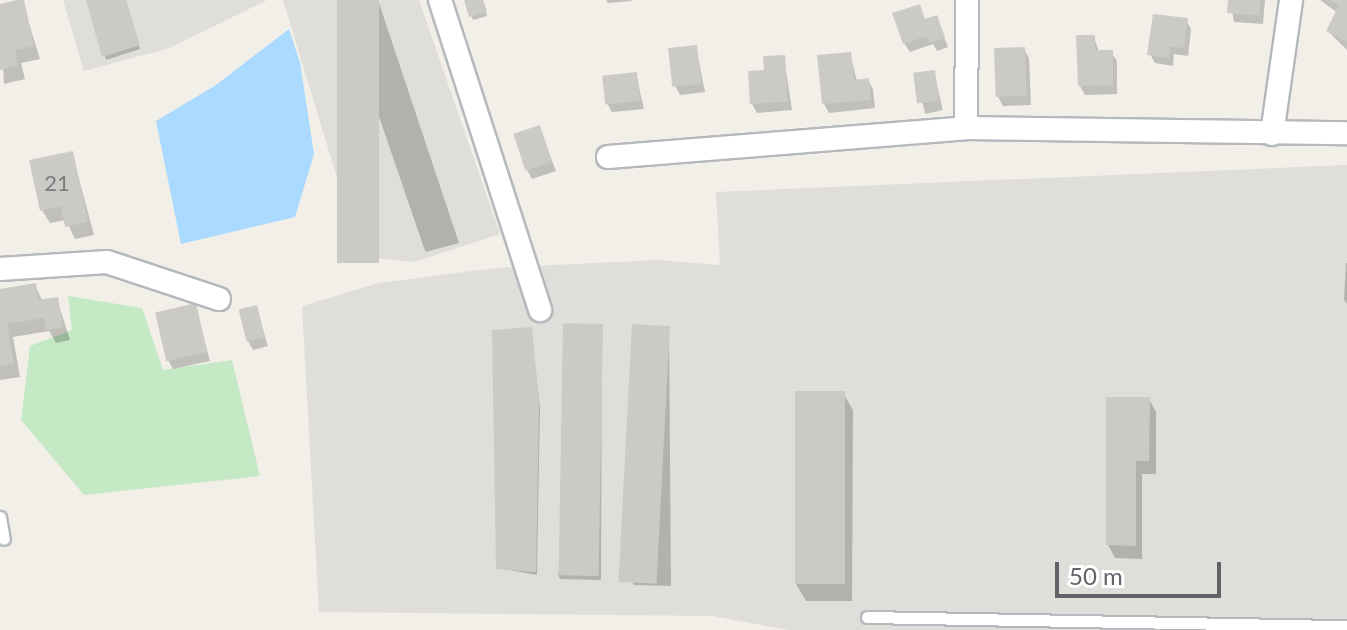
<!DOCTYPE html>
<style>
body{margin:0}
#map{position:relative;width:1347px;height:630px;overflow:hidden;background:#f1efe8;font-family:Lato,sans-serif}
div>[style]{position:absolute}
.industrial>*{inset:0;background:#e0deda}
.green>*{inset:0;background:#c5e8c5}
.water>*{inset:0;background:#aadaff}
.shadow>*{inset:0;background:#0003;transform-origin:0 0}
.building>*{inset:0;background:#cccac5;transform-origin:0 0}
.roads{filter:drop-shadow(2px 0 #b5b8bc) drop-shadow(-2px 0 #b5b8bc) drop-shadow(0 2px #b5b8bc) drop-shadow(0 -2px #b5b8bc)}
.service>*{height:11px;margin:-5.5px;padding:0 5.5px;transform-origin:5.5px;border-radius:5.5px;background:#fff}
.minor>*{height:22px;margin:-11px;padding:0 11px;transform-origin:11px;border-radius:11px;background:#fff}
span{translate:-50% -50%;white-space:nowrap;text-align:center;line-height:1.15;-webkit-text-stroke:8px #fff;paint-order:stroke}
.number-label{font-size:22px;color:#7a7d7f}
.number-label span{-webkit-text-stroke-width:0}
.scale{position:absolute;left:1055px;top:562px;width:166px;height:36px;box-sizing:border-box;border:4px solid #5f6368;border-top:0;padding-left:10px;font-size:24px;line-height:28px;white-space:nowrap;color:#5f6368;-webkit-text-stroke:6px #fff;paint-order:stroke}
</style>
<div id="map">
<div class="industrial">
<i style="clip-path:polygon(63px 0,267px 0,170px 48px,84px 71px)"></i>
<i style="clip-path:polygon(283px 0,419px 0,500px 234px,415px 262px,361px 257px)"></i>
<i style="clip-path:polygon(1347px 165px,1347px 630px,788px 630px,712px 616px,319px 612px,302px 306px,379px 283px,495px 268px,657px 260px,720px 265px,716px 192px)"></i>
</div>
<div class="green">
<i style="clip-path:polygon(68px 296px,142px 308px,163px 370px,232px 360px,260px 476px,84px 495px,21px 420px,30px 346px,72px 330px)"></i>
</div>
<div class="water">
<i style="clip-path:polygon(289px 29px,300px 63px,314px 154px,295px 217px,181px 244px,156px 121px,216px 85px)"></i>
</div>
<div class="shadow">
<i style="clip-path:polygon(88px 0,126px 0,140px 49px,106px 60px)"></i>
<i style="clip-path:polygon(339px 0,378px 0,459px 243px,426px 252px,424px 248px)"></i>
<i style="clip-path:polygon(466px 0,483px 0,487px 16px,473px 20px)"></i>
<i style="clip-path:polygon(606px 0,631px 0,632px 1px,608px 3px)"></i>
<i style="clip-path:polygon(1230px 0,1265px 0,1263px 24px,1234px 22px)"></i>
<i style="clip-path:polygon(1320px 0,1347px 0,1347px 50px,1328px 31px,1338px 13px)"></i>
<i style="clip-path:polygon(22px 1px,40px 59px,21px 63px,25px 79px,4px 84px,0 6px)"></i>
<i style="clip-path:polygon(919px 6px,926px 21px,936px 18px,948px 47px,937px 51px,933px 44px,910px 52px,904px 43px)"></i>
<i style="clip-path:polygon(1186px 20px,1191px 29px,1188px 56px,1174px 54px,1173px 66px,1155px 63px,1150px 54px)"></i>
<i style="clip-path:polygon(1094px 37px,1099px 52px,1111px 52px,1117px 61px,1117px 94px,1085px 95px,1080px 86px)"></i>
<i style="clip-path:polygon(696px 47px,705px 92px,680px 95px,675px 86px)"></i>
<i style="clip-path:polygon(1024px 49px,1029px 58px,1031px 105px,1003px 106px,998px 97px)"></i>
<i style="clip-path:polygon(850px 54px,857px 81px,868px 80px,873px 89px,875px 108px,829px 113px,824px 104px)"></i>
<i style="clip-path:polygon(784px 57px,792px 110px,757px 113px,752px 104px,766px 72px)"></i>
<i style="left:934px;top:72px;width:39px;height:18px;rotate:77deg"></i>
<i style="clip-path:polygon(636px 74px,644px 109px,612px 112px,607px 103px)"></i>
<i style="clip-path:polygon(539px 127px,556px 171px,532px 179px,527px 170px)"></i>
<i style="clip-path:polygon(72px 153px,94px 235px,75px 239px,66px 220px,50px 223px,42px 210px)"></i>
<i style="clip-path:polygon(1346px 263px,1347px 263px,1347px 304px,1344px 300px)"></i>
<i style="clip-path:polygon(35px 285px,43px 302px,57px 299px,70px 340px,56px 343px,49px 331px,13px 337px,20px 377px,0 380px,0 291px)"></i>
<i style="clip-path:polygon(195px 306px,210px 361px,173px 369px,168px 360px)"></i>
<i style="clip-path:polygon(256px 308px,268px 346px,253px 350px,248px 341px)"></i>
<i style="clip-path:polygon(602px 326px,601px 580px,560px 579px,558px 575px)"></i>
<i style="clip-path:polygon(669px 328px,671px 586px,634px 585px,632px 582px)"></i>
<i style="clip-path:polygon(531px 329px,540px 408px,537px 575px,498px 568px)"></i>
<i style="clip-path:polygon(843px 393px,853px 410px,852px 601px,806px 601px,796px 584px)"></i>
<i style="clip-path:polygon(1149px 399px,1156px 412px,1156px 474px,1142px 474px,1142px 559px,1115px 558px,1108px 545px)"></i>
</div>
<div class="building">
<i style="clip-path:polygon(17px 0,24px 0,34px 46px,15px 50px,18px 66px,0 70px,0 4px)"></i>
<i style="clip-path:polygon(86px 0,126px 0,140px 45px,102px 57px)"></i>
<i style="left:337px;top:0;width:42px;height:263px"></i>
<i style="clip-path:polygon(464px 0,483px 0,487px 12px,469px 17px)"></i>
<i style="clip-path:polygon(1228px 0,1260px 0,1259px 16px,1227px 13px)"></i>
<i style="clip-path:polygon(1329px 0,1347px 0,1347px 42px,1326px 31px,1339px 5px)"></i>
<i style="clip-path:polygon(920px 4px,925px 19px,937px 15px,945px 38px,930px 43px,927px 36px,903px 44px,892px 13px)"></i>
<i style="clip-path:polygon(1153px 14px,1188px 18px,1184px 48px,1170px 46px,1169px 58px,1147px 55px)"></i>
<i style="clip-path:polygon(1076px 35px,1095px 35px,1095px 50px,1113px 50px,1113px 85px,1078px 86px)"></i>
<i style="left:697px;top:45px;width:39px;height:29px;rotate:84deg"></i>
<i style="left:1025px;top:47px;width:49px;height:31px;rotate:88deg"></i>
<i style="clip-path:polygon(851px 52px,854px 80px,869px 78px,871px 100px,822px 104px,817px 55px)"></i>
<i style="clip-path:polygon(785px 55px,788px 102px,750px 104px,748px 71px,764px 70px,763px 56px)"></i>
<i style="left:935px;top:70px;width:31px;height:22px;rotate:83deg"></i>
<i style="left:637px;top:72px;width:29px;height:35px;rotate:84deg"></i>
<i style="left:540px;top:125px;width:39px;height:28px;rotate:72deg"></i>
<i style="clip-path:polygon(73px 151px,88px 222px,65px 227px,61px 206px,40px 211px,29px 160px)"></i>
<i style="clip-path:polygon(36px 283px,38px 300px,58px 297px,63px 327px,46px 330px,44px 318px,7px 324px,14px 363px,0 366px,0 289px)"></i>
<i style="left:196px;top:303px;width:50px;height:42px;rotate:77deg"></i>
<i style="left:257px;top:305px;width:33px;height:19px;rotate:76deg"></i>
<i style="left:603px;top:324px;width:252px;height:40px;rotate:91deg"></i>
<i style="left:632px;top:324px;width:38px;height:258px;rotate:3deg"></i>
<i style="clip-path:polygon(532px 327px,539px 403px,536px 572px,496px 569px,492px 330px)"></i>
<i style="left:795px;top:391px;width:50px;height:193px"></i>
<i style="clip-path:polygon(1106px 397px,1150px 397px,1149px 461px,1136px 461px,1136px 546px,1106px 545px)"></i>
</div>
<div class="roads">
<div class="service">
<i style="left:0;top:517px;width:22px;rotate:80deg"></i>
<i style="left:867px;top:617px;width:480px;rotate:1.1deg"></i>
</div>
<div class="minor">
<i style="left:440px;top:0;width:326px;rotate:72.1deg"></i>
<i style="left:967px;top:0;width:128px;rotate:90.4deg"></i>
<i style="left:966px;top:128px;width:381px;rotate:0.8deg"></i>
<i style="left:1272px;top:134px;width:135px;rotate:-81.9deg"></i>
<i style="left:608px;top:157px;width:359px;rotate:-4.6deg"></i>
<i style="left:0;top:269px;width:107px;rotate:-3.7deg"></i>
<i style="left:107px;top:262px;width:118px;rotate:18.3deg"></i>
</div>
</div>
<div class="number-label">
<span style="left:57px;top:183px">21</span>
</div>
<div class="scale">50 m</div>
</div>
